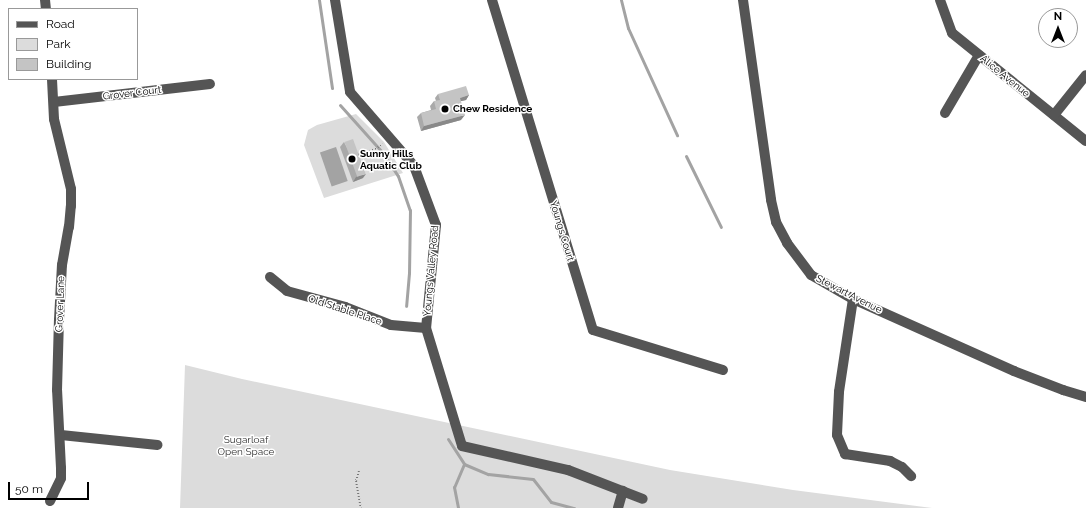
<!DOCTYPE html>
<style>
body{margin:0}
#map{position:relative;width:1086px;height:508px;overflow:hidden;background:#fff;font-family:Raleway,sans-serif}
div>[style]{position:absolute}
.green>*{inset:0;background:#dcdcdc}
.water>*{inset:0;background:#a3a3a3;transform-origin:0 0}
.stream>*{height:3px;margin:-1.5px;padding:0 1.5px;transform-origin:1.5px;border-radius:1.5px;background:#a3a3a3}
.path>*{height:2px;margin-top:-1px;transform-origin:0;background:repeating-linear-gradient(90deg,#777 0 1px,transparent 0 3px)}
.minor>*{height:10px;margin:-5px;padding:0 5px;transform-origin:5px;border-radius:5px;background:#555}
.wall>*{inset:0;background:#a9a9a9}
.shaded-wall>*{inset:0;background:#898989}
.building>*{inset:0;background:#c4c4c4;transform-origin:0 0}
.dots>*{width:11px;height:11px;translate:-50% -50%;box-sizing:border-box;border:2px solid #fff;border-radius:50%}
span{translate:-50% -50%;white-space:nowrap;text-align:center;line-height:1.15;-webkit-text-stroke:3px #fff;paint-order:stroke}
.street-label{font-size:10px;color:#000}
.poi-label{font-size:10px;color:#000;font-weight:700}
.left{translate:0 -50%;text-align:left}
.park-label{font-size:10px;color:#333}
.legend{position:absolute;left:8px;top:8px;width:130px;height:72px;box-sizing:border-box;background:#fff;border:1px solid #999;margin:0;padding:5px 7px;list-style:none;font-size:12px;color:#000}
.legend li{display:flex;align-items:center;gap:8px;height:20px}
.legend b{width:20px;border:1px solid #999}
.north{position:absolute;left:1038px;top:8px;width:40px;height:40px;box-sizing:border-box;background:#fff;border:1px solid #999;border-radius:50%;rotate:0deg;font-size:11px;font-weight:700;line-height:16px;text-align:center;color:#000}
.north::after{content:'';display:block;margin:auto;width:14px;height:18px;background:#000;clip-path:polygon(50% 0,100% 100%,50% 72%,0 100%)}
.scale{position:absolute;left:8px;top:482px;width:81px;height:18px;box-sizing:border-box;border:2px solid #000;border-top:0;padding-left:5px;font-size:12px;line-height:14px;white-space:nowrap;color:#000;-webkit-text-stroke:3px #fff;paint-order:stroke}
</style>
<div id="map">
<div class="green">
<i style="clip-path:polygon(356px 114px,384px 142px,403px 173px,324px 198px,304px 145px,308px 130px,317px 125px)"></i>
<i style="clip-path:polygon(185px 365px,242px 379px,670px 470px,793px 490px,932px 508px,180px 508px)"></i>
</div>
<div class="water">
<i style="left:336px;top:147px;width:36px;height:17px;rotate:71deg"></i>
</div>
<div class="stream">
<i style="left:319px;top:0;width:89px;rotate:81.6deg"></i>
<i style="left:621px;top:0;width:29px;rotate:76deg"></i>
<i style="left:628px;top:28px;width:118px;rotate:65.4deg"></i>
<i style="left:340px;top:105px;width:64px;rotate:48.1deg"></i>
<i style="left:383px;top:153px;width:27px;rotate:57deg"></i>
<i style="left:398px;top:176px;width:36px;rotate:71deg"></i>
<i style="left:410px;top:210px;width:63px;rotate:90.9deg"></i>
<i style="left:409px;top:273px;width:33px;rotate:95deg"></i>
<i style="left:686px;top:156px;width:79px;rotate:63.8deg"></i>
<i style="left:448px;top:439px;width:30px;rotate:57deg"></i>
<i style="left:464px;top:464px;width:25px;rotate:113deg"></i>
<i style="left:454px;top:487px;width:21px;rotate:79deg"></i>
<i style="left:464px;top:464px;width:26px;rotate:23deg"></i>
<i style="left:488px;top:474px;width:45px;rotate:6.3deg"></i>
<i style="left:533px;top:479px;width:29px;rotate:52deg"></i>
<i style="left:551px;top:502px;width:24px;rotate:15deg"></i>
</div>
<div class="path">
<i style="left:358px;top:155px;width:18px;rotate:-19deg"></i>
<i style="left:375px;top:149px;width:9px;rotate:-32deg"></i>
<i style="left:359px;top:471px;width:10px;rotate:107deg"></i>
<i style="left:356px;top:481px;width:27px;rotate:80deg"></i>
</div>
<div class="minor">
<i style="left:45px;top:0;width:9px;rotate:84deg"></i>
<i style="left:335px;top:0;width:93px;rotate:80.7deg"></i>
<i style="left:350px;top:92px;width:98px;rotate:49.1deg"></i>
<i style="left:414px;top:166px;width:63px;rotate:69.6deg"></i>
<i style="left:436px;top:225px;width:103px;rotate:95.5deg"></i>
<i style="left:426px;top:328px;width:123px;rotate:73deg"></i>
<i style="left:462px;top:446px;width:109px;rotate:12.8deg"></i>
<i style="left:568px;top:470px;width:80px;rotate:21.1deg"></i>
<i style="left:492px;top:0;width:345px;rotate:73deg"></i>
<i style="left:593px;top:330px;width:136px;rotate:17.1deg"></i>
<i style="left:743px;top:0;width:202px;rotate:82deg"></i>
<i style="left:771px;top:200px;width:23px;rotate:77deg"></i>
<i style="left:776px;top:222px;width:24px;rotate:62deg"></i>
<i style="left:787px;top:243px;width:40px;rotate:53deg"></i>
<i style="left:811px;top:275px;width:48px;rotate:29.7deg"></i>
<i style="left:853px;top:299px;width:176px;rotate:24.1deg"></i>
<i style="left:1014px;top:371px;width:53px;rotate:21.2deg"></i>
<i style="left:1063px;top:390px;width:24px;rotate:17deg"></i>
<i style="left:940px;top:0;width:35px;rotate:70deg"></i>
<i style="left:952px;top:33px;width:172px;rotate:38.9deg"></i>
<i style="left:54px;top:102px;width:157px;rotate:-6.6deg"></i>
<i style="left:945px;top:113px;width:67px;rotate:-59.6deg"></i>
<i style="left:1054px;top:115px;width:51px;rotate:-51.3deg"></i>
<i style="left:270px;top:277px;width:22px;rotate:39deg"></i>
<i style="left:287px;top:291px;width:60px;rotate:15.4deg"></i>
<i style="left:345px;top:307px;width:49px;rotate:21.4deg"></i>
<i style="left:391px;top:325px;width:35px;rotate:5deg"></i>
<i style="left:853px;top:299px;width:94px;rotate:98.6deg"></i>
<i style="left:839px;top:392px;width:43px;rotate:92.7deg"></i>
<i style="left:837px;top:435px;width:21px;rotate:67deg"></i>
<i style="left:845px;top:454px;width:46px;rotate:8.8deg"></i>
<i style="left:890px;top:461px;width:13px;rotate:27deg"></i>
<i style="left:902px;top:467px;width:13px;rotate:45deg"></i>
<i style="left:61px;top:435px;width:97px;rotate:5.9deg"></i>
<i style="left:50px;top:501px;width:25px;rotate:-64deg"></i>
<i style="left:61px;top:478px;width:10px;rotate:-90deg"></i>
<i style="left:61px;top:468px;width:78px;rotate:-92.9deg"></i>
<i style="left:57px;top:390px;width:70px;rotate:-88.4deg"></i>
<i style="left:59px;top:320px;width:55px;rotate:-86.9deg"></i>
<i style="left:62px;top:265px;width:39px;rotate:-80deg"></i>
<i style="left:69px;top:227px;width:21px;rotate:-85deg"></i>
<i style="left:71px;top:206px;width:17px;rotate:-90deg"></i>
<i style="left:71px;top:189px;width:72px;rotate:-103.7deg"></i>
<i style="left:54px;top:119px;width:40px;rotate:-92.9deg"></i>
<i style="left:618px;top:508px;width:18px;rotate:-74deg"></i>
</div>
<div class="wall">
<i style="clip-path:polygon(438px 94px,469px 95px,466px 100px,461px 101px,461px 120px,421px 131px,417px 117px,421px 113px,431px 110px,430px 106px,434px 101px,436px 101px,435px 98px)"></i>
<i style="clip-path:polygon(344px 142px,363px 178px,353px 182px,340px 147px)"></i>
</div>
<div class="shaded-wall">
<i style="clip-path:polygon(469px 95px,466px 100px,457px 102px,460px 98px)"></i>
<i style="clip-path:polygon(465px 115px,461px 120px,421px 131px,424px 126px)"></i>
<i style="clip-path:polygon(366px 174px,363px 178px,353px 182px,356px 177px)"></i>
</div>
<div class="building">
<i style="clip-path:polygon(466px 86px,469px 95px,460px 98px,465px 115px,424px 126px,421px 113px,436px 109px,434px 101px,440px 100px,438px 94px)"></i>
<i style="left:353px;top:139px;width:37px;height:9px;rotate:70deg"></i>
</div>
<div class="dots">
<i style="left:445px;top:109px;background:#000"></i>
<i style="left:352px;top:159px;background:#000"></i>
</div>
<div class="street-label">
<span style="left:1005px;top:76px;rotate:39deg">Alice Avenue</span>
<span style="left:132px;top:93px;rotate:-7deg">Grover Court</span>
<span style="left:562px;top:231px;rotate:73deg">Youngs Court</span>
<span style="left:431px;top:271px;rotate:-85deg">Youngs Valley Road</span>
<span style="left:849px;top:294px;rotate:27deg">Stewart Avenue</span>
<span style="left:60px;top:304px;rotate:-88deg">Grover Lane</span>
<span style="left:345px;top:310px;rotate:18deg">Old Stable Place</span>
</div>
<div class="poi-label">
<span class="left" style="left:453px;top:109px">Chew Residence</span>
<span class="left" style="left:360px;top:159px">Sunny Hills<br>Aquatic Club</span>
</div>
<div class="park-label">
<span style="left:246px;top:445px">Sugarloaf<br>Open Space</span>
</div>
<ul class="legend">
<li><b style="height:5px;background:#555"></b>Road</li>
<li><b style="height:11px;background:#dcdcdc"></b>Park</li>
<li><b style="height:11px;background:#c4c4c4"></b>Building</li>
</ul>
<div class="north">N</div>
<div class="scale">50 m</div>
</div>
